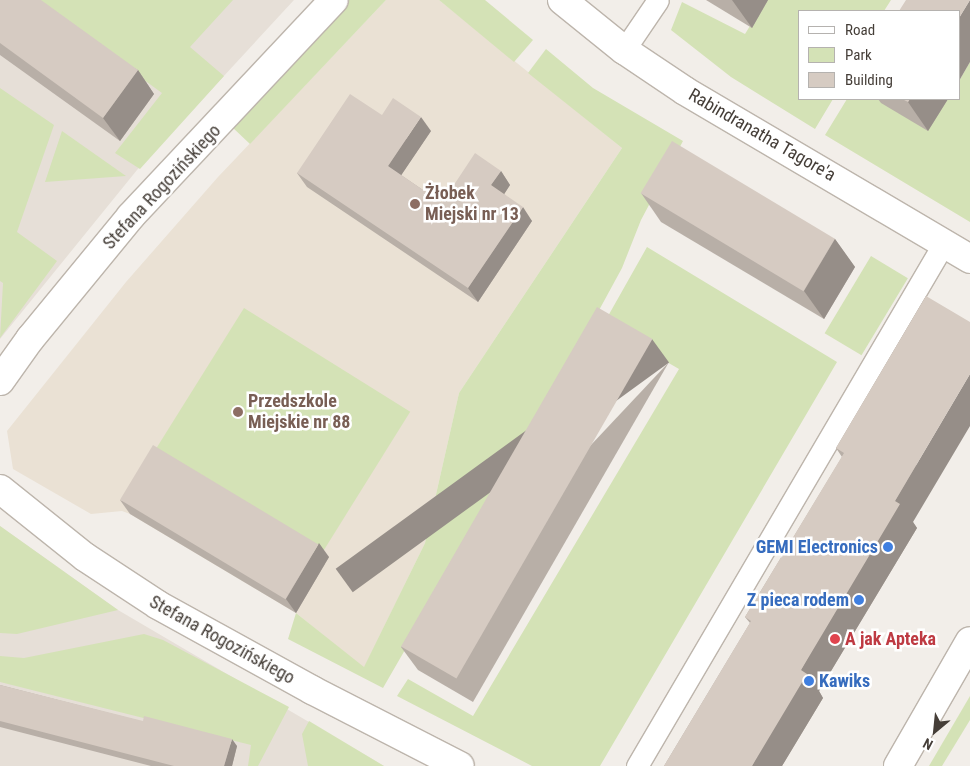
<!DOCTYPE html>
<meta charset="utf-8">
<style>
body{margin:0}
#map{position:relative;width:970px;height:766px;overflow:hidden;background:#f2eee9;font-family:"Roboto Condensed",sans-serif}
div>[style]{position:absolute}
.residential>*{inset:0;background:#e6dfd7}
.education>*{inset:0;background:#eae1d4}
.green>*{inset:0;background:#d4e2b6;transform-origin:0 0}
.roads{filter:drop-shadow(1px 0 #bdb5ac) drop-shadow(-1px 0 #bdb5ac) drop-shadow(0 1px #bdb5ac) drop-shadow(0 -1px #bdb5ac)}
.lane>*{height:21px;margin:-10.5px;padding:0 10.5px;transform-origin:10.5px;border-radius:10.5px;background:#fff}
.street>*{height:28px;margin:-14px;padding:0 14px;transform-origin:14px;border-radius:14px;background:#fff}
.wall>*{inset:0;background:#b8afa7}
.shaded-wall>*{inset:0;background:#968e88;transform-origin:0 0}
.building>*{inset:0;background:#d6cbc2;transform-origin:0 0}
.dots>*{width:14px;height:14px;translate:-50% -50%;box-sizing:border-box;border:2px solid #fff;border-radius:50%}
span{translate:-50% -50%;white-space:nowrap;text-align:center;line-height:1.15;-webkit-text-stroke:5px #fff;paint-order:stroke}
.street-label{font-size:18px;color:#453e38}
.education-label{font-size:18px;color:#785e54;font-weight:700}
.left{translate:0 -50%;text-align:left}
.shop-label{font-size:18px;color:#366cbe;font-weight:700}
.right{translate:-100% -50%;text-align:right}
.health-label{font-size:18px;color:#be3a42;font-weight:700}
.legend{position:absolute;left:798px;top:10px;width:162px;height:90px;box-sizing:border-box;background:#fff;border:1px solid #b5b2af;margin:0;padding:6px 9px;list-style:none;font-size:15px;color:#453e38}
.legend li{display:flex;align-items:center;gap:10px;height:25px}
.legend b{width:25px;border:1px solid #b5b2af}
.north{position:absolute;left:910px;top:706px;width:50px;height:50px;-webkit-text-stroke:4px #fff;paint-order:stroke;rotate:208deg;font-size:14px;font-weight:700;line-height:20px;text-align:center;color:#453e38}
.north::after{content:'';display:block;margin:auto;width:18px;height:22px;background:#453e38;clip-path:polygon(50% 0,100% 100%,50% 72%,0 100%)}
</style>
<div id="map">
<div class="residential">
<i style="clip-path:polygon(0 0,294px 0,137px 170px,0 339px)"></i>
<i style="clip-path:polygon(0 526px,118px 610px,384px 766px,0 766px)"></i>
</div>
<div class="education">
<i style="clip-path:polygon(386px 0,439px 0,622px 148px,459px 393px,425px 543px,364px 668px,296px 613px,130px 514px,122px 511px,91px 514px,13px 469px,7px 431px,126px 282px,218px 177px)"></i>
</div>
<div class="green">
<i style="clip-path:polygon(34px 0,233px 0,190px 47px,224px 76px,140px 169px,115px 153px,162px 93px)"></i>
<i style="clip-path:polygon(349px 0,386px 0,250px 144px,232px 127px,235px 122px)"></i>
<i style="clip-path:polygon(439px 0,485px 0,533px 40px,514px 62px)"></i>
<i style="clip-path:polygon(766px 0,891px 0,884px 11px,799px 11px,799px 99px,833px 99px,815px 129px,731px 77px,671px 30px,682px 2px,745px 34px)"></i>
<i style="clip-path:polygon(546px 49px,593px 88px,683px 141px,641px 220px,622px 268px,567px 369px,383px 688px,288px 639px,296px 613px,364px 667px,425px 543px,459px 393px,622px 148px,528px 73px)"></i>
<i style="clip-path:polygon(970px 62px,970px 222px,825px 135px,847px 99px,959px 99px,959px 81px)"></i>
<i style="clip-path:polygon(0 88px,54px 125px,17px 232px,57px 261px,0 338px,3px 283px,0 281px)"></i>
<i style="clip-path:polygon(62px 131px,126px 176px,45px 182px)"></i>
<i style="clip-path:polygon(647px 247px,837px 362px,600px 766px,532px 766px,397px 696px,408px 679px,473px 716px,679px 369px,603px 325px)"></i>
<i style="left:871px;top:256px;width:43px;height:90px;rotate:31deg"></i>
<i style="left:244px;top:308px;width:196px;height:171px;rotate:32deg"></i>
<i style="clip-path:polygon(0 526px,118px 610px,17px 634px,0 633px)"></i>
<i style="clip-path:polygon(144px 634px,163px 640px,289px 707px,258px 766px,248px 766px,251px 745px,0 682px,0 656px,24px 658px)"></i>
<i style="clip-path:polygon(970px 696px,970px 720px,942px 766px,929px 766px)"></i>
<i style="clip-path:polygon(309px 721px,384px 766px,308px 766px,302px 734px)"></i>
</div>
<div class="roads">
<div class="lane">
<i style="left:624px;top:50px;width:60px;rotate:-55.8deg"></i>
<i style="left:637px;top:766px;width:606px;rotate:-59.59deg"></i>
</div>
<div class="street">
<i style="left:562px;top:0;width:80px;rotate:38.9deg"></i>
<i style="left:624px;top:50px;width:73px;rotate:33.9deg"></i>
<i style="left:685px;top:91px;width:331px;rotate:30.5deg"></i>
<i style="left:0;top:381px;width:52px;rotate:-54.5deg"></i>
<i style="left:30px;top:339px;width:159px;rotate:-50.6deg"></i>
<i style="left:131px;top:216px;width:296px;rotate:-46.8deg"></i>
<i style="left:0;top:489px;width:109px;rotate:38.7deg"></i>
<i style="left:85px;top:557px;width:87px;rotate:33.3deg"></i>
<i style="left:158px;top:605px;width:176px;rotate:28.9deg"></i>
<i style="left:312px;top:690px;width:166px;rotate:27.2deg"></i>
<i style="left:898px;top:766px;width:144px;rotate:-60.1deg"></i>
</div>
</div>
<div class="wall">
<i style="clip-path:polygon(0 0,138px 70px,154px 94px,120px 141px,0 55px)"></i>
<i style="clip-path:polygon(706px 0,768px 0,752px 28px)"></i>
<i style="clip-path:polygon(878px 99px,948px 99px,928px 131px,881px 103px)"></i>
<i style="clip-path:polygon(431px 131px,401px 175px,442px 203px,501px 171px,510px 185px,504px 194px,532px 221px,478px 302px,307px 187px,297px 173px)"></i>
<i style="clip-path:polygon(641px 193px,835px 239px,855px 267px,824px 319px,661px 222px)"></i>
<i style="clip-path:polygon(926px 296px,913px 522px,917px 528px,819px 691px,823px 698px,782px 766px,664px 766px,750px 623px,745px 617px,842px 457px,836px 448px)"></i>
<i style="clip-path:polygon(669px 362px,473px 702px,418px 670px,401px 647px)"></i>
<i style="clip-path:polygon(120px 500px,329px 557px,296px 613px,130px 514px)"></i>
<i style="clip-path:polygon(0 685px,237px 746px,232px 766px,151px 766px,0 727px)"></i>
</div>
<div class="shaded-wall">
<i style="clip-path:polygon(732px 0,768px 0,752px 28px)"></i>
<i style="clip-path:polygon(970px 0,970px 62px,959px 81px,959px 18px)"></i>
<i style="clip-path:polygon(138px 70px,154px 94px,120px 141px,103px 118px)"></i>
<i style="clip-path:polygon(910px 99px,948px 99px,928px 131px,908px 102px)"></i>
<i style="clip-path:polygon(421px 117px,431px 131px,398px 180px,388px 166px)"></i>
<i style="clip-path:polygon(501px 171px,510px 185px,501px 199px,491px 185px)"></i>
<i style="clip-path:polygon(523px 207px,532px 221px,478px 302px,468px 288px)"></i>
<i style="clip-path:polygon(835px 239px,855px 267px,824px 319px,804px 291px)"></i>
<i style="left:652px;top:339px;width:29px;height:391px;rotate:54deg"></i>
<i style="clip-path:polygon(970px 374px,970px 426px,913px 522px,917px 528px,819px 691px,823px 698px,782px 766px,752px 766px,801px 670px,895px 501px)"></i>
<i style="clip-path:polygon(319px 543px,329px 557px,296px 613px,286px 599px)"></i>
<i style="clip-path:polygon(232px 739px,237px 746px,232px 766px,224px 766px)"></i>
</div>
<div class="building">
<i style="clip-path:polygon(0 0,41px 0,138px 70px,103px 118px,0 43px)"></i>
<i style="clip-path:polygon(906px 0,970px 0,959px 18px,959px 11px,899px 11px)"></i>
<i style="clip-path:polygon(350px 94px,382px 115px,393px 98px,421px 117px,388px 166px,442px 203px,475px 153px,501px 171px,491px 185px,523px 207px,468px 288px,297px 173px)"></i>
<i style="clip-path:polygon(902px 99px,910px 99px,908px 102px)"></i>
<i style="left:672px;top:141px;width:190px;height:61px;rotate:31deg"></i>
<i style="clip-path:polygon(926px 296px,970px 322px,970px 374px,895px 501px,900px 504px,801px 670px,807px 674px,752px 766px,664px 766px,751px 621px,745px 617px,844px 453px,836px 448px)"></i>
<i style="left:597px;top:307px;width:64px;height:392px;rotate:30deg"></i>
<i style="left:153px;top:445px;width:193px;height:64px;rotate:31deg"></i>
<i style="clip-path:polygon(0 685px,143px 721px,144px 716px,232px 739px,224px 766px,174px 766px,0 721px)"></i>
</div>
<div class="dots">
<i style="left:415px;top:204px;background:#8d6e63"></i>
<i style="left:238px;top:412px;background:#8d6e63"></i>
<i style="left:888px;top:547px;background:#3f7fe0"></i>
<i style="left:859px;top:600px;background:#3f7fe0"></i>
<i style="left:835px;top:639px;background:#e0444e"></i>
<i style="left:809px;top:681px;background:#3f7fe0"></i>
</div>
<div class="street-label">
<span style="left:762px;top:135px;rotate:30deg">Rabindranatha Tagore'a</span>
<span style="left:162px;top:187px;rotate:-47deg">Stefana Rogozińskiego</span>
<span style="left:222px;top:640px;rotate:29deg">Stefana Rogozińskiego</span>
</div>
<div class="education-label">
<span class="left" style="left:425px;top:204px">Żłobek<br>Miejski nr 13</span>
<span class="left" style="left:248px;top:412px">Przedszkole<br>Miejskie nr 88</span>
</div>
<div class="shop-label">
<span class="right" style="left:878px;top:547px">GEMI Electronics</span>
<span class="right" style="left:849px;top:600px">Z pieca rodem</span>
<span class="left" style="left:819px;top:681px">Kawiks</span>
</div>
<div class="health-label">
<span class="left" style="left:845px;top:639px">A jak Apteka</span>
</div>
<ul class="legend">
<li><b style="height:6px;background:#fff"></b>Road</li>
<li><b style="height:14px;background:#d4e2b6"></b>Park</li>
<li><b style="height:14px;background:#d6cbc2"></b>Building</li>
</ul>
<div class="north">N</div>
</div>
